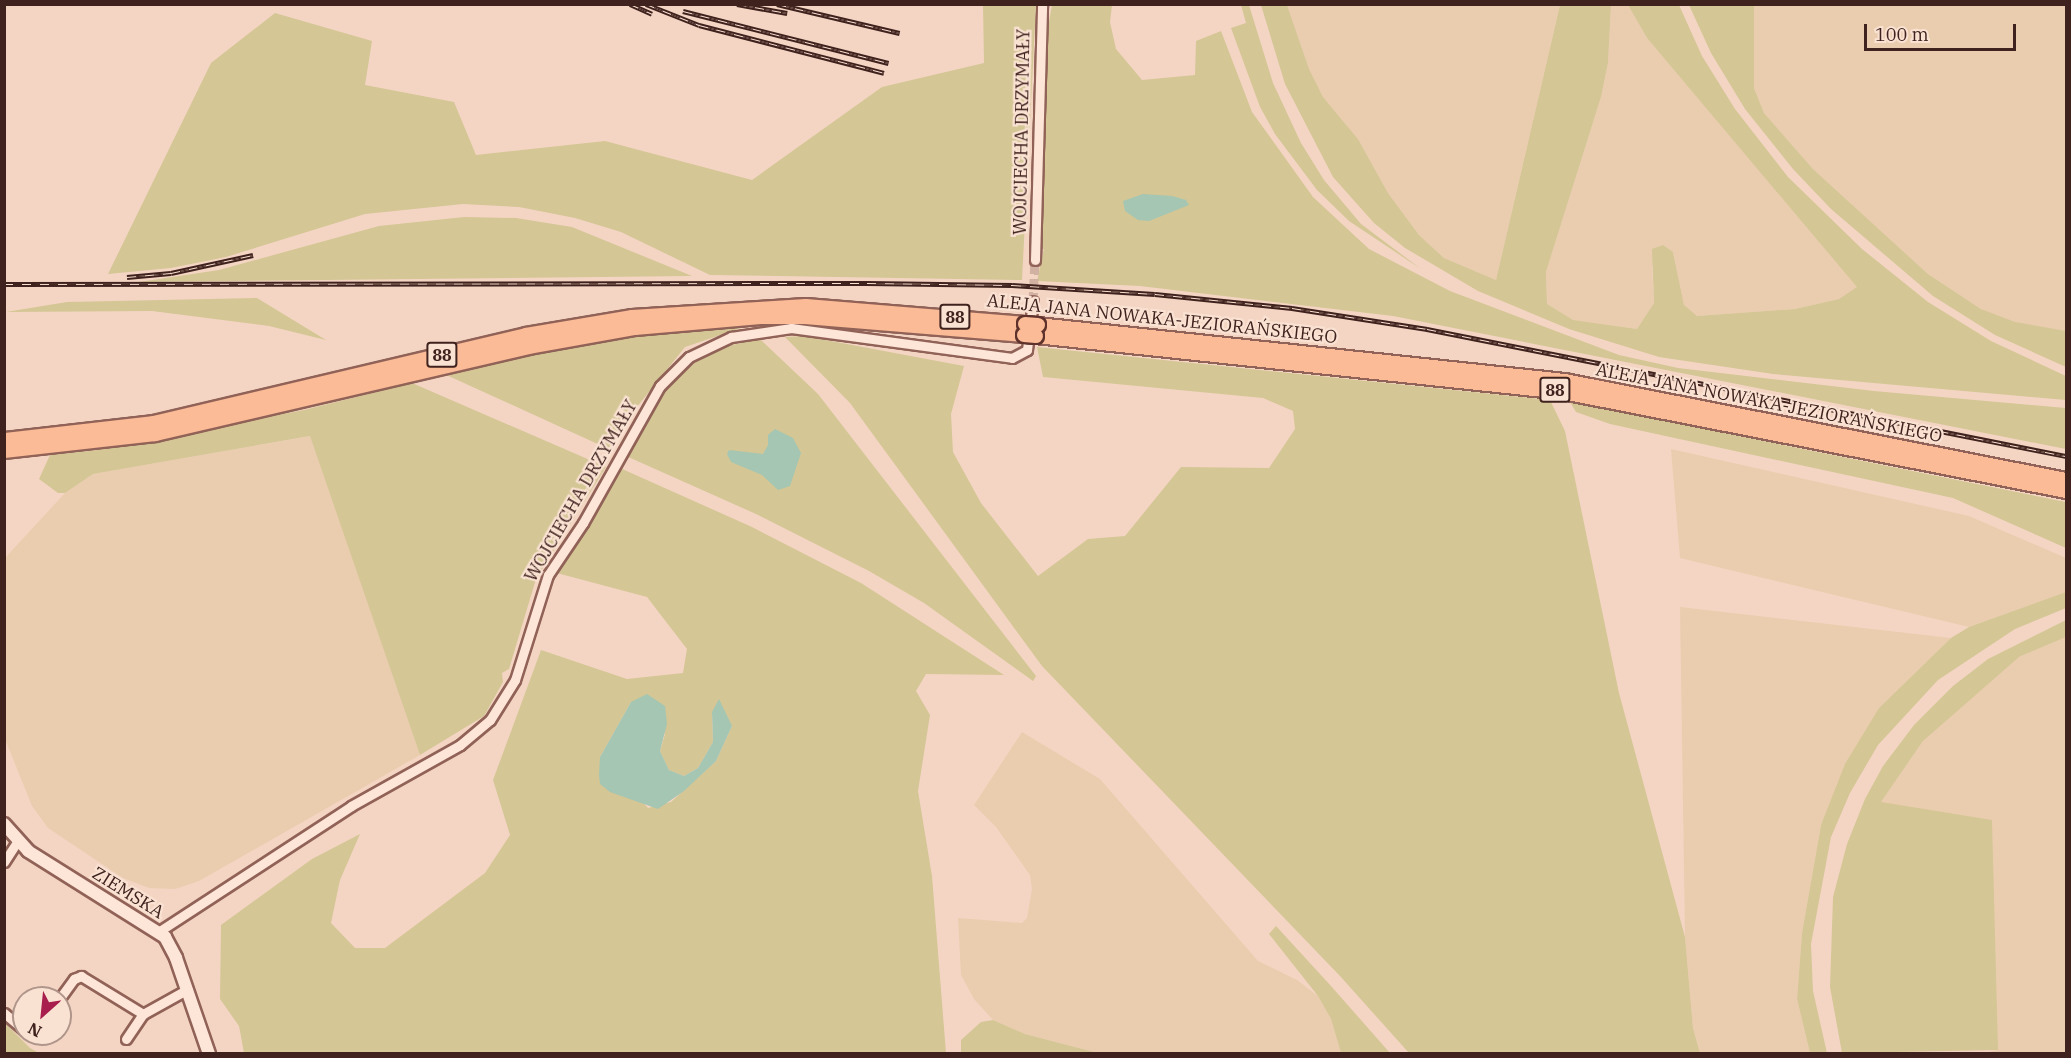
<!DOCTYPE html>
<meta charset="utf-8">
<style>
body{margin:0}
#map{position:relative;width:2071px;height:1058px;overflow:hidden;background:#f4d5c3;font-family:"IBM Plex Serif",serif}
div>[style]{position:absolute}
.farmland>*{inset:0;background:#eacdaf}
.green>*{inset:0;background:#d4c695}
.water>*{inset:0;background:#a5c6b2}
.street-tunnel>*{height:9px;margin-top:-4.5px;transform-origin:0;background:repeating-linear-gradient(90deg,#d0b1a2 0 9px,transparent 0 13.5px)}
.roads{filter:drop-shadow(2px 0 #916257) drop-shadow(-2px 0 #916257) drop-shadow(0 2px #916257) drop-shadow(0 -2px #916257)}
.street>*{height:9px;margin:-4.5px;padding:0 4.5px;transform-origin:4.5px;border-radius:4.5px;background:#fde5d7}
.secondary>*{height:12px;margin:-6px;padding:0 6px;transform-origin:6px;border-radius:6px;background:#fde5d7}
.primary>*{height:14px;margin:-7px;padding:0 7px;transform-origin:7px;border-radius:7px;background:#fbbb96}
.rail>*{height:5px;margin-top:-2.5px;transform-origin:0;background:repeating-linear-gradient(90deg,#fae2d3 0 9px,#3f221d 0 18px);box-sizing:border-box;border-block:2px solid #3f221d}
.bridges{filter:drop-shadow(2px 0 #5e322b) drop-shadow(-2px 0 #5e322b) drop-shadow(0 2px #5e322b) drop-shadow(0 -2px #5e322b)}
.primary-bridge>*{height:14px;margin:-7px;padding:0 7px;transform-origin:7px;border-radius:7px;background:#fbbb96}
span{translate:-50% -50%;white-space:nowrap;text-align:center;line-height:1.15;-webkit-text-stroke:4.5px #fae2d3;paint-order:stroke}
.shield-label span{padding:2px 4px;background:#fae2d3;border:2px solid;border-radius:4px;-webkit-text-stroke-width:0}
.shield-label{font-size:16px;color:#3f221d;font-weight:700}
.street-label{font-size:18px;color:#3f221d}
.frame{position:absolute;inset:0;border:6px solid #3f221d;pointer-events:none}
.north{position:absolute;left:12px;top:986px;width:60px;height:60px;box-sizing:border-box;background:#fae2d3;border:2px solid #af958a;border-radius:50%;rotate:207deg;font-size:16px;font-weight:700;line-height:24px;text-align:center;color:#3f221d}
.north::after{content:'';display:block;margin:auto;width:21px;height:27px;background:#a81e4c;clip-path:polygon(50% 0,100% 100%,50% 72%,0 100%)}
.scale{position:absolute;left:1864px;top:24px;width:152px;height:27px;box-sizing:border-box;border:3px solid #3f221d;border-top:0;padding-left:8px;font-size:18px;line-height:21px;white-space:nowrap;color:#3f221d;-webkit-text-stroke:4px #fae2d3;paint-order:stroke}
</style>
<div id="map">
<div class="farmland">
<i style="clip-path:polygon(1287px 5px,1560px 5px,1496px 280px,1444px 258px,1419px 235px,1388px 193px,1358px 139px,1323px 97px,1309px 70px)"></i>
<i style="clip-path:polygon(1611px 5px,1628px 5px,1647px 38px,1858px 287px,1839px 299px,1795px 309px,1697px 316px,1684px 305px,1673px 252px,1652px 266px,1654px 303px,1637px 329px,1572px 320px,1547px 304px,1546px 272px,1601px 97px,1608px 63px)"></i>
<i style="clip-path:polygon(1754px 5px,2066px 5px,2066px 331px,2015px 323px,1981px 309px,1928px 274px,1813px 169px,1764px 113px,1754px 88px)"></i>
<i style="clip-path:polygon(311px 436px,420px 755px,199px 881px,175px 889px,149px 888px,123px 878px,48px 828px,32px 806px,5px 739px,4px 559px,65px 493px,93px 474px)"></i>
<i style="clip-path:polygon(1671px 449px,1969px 516px,2066px 558px,2066px 592px,1969px 627px,1680px 558px)"></i>
<i style="clip-path:polygon(1680px 607px,1951px 638px,1879px 708px,1821px 825px,1802px 933px,1797px 999px,1810px 1053px,1700px 1053px,1693px 1028px,1685px 937px)"></i>
<i style="clip-path:polygon(2066px 637px,2066px 1053px,1983px 1053px,1998px 1050px,1881px 802px,1923px 741px,1974px 693px,2019px 657px)"></i>
<i style="clip-path:polygon(1022px 732px,1100px 779px,1258px 961px,1297px 980px,1318px 996px,1331px 1019px,1341px 1053px,1098px 1053px,1025px 1034px,993px 1020px,974px 999px,961px 975px,958px 918px,1022px 923px,1027px 918px,1032px 889px,1030px 875px,996px 827px,974px 805px)"></i>
</div>
<div class="green">
<i style="clip-path:polygon(983px 5px,1036px 5px,1022px 280px,710px 275px,621px 232px,575px 218px,519px 207px,463px 204px,365px 214px,226px 257px,171px 268px,108px 274px,211px 63px,275px 13px,372px 41px,365px 85px,454px 102px,476px 155px,605px 141px,752px 180px,882px 87px,984px 63px)"></i>
<i style="clip-path:polygon(1052px 5px,1112px 5px,1110px 22px,1116px 49px,1142px 80px,1195px 75px,1196px 41px,1221px 31px,1252px 112px,1313px 197px,1369px 249px,1450px 291px,1619px 355px,1678px 368px,1874px 391px,2066px 408px,2066px 449px,1393px 316px,1140px 286px,1037px 281px,1044px 249px,1039px 249px,1047px 33px)"></i>
<i style="clip-path:polygon(1241px 5px,1249px 5px,1273px 83px,1301px 143px,1324px 180px,1361px 224px,1421px 269px,1349px 221px,1317px 190px,1275px 134px,1260px 107px,1231px 28px,1246px 23px)"></i>
<i style="clip-path:polygon(1261px 5px,1287px 5px,1309px 69px,1323px 97px,1358px 139px,1388px 193px,1419px 235px,1444px 258px,1496px 280px,1560px 5px,1611px 5px,1608px 63px,1601px 97px,1546px 272px,1547px 304px,1573px 320px,1637px 329px,1654px 303px,1652px 249px,1663px 245px,1673px 252px,1684px 305px,1697px 316px,1795px 309px,1839px 299px,1857px 287px,1647px 38px,1628px 5px,1679px 5px,1702px 56px,1735px 109px,1788px 177px,1862px 249px,1928px 302px,1991px 341px,2066px 376px,2066px 400px,1773px 374px,1659px 357px,1569px 329px,1478px 291px,1405px 248px,1374px 223px,1333px 177px,1285px 84px)"></i>
<i style="clip-path:polygon(1689px 5px,1754px 5px,1754px 88px,1764px 113px,1813px 169px,1928px 274px,1981px 309px,2015px 322px,2066px 331px,2066px 367px,1995px 335px,1933px 296px,1831px 209px,1793px 169px,1745px 109px,1711px 53px)"></i>
<i style="clip-path:polygon(464px 217px,516px 218px,572px 227px,692px 276px,139px 282px,219px 270px,379px 226px)"></i>
<i style="clip-path:polygon(257px 298px,326px 340px,269px 326px,152px 311px,6px 312px,67px 302px)"></i>
<i style="clip-path:polygon(750px 325px,685px 347px,628px 418px,613px 451px,442px 373px,619px 338px)"></i>
<i style="clip-path:polygon(804px 336px,964px 366px,951px 414px,953px 452px,981px 503px,1038px 576px,1088px 539px,1125px 536px,1181px 467px,1269px 468px,1295px 429px,1293px 411px,1263px 398px,1043px 377px,1037px 347px,1550px 400px,1565px 431px,1619px 693px,1685px 937px,1693px 1028px,1700px 1053px,1409px 1053px,1340px 976px,1042px 666px,850px 403px,785px 337px)"></i>
<i style="clip-path:polygon(760px 339px,818px 394px,1036px 676px,1033px 681px,924px 603px,869px 571px,756px 514px,626px 456px,664px 391px,709px 350px)"></i>
<i style="clip-path:polygon(412px 383px,606px 467px,536px 579px,509px 669px,502px 673px,503px 682px,484px 716px,420px 755px,310px 436px,93px 474px,65px 493px,58px 493px,39px 479px,50px 455px,98px 450px,304px 410px)"></i>
<i style="clip-path:polygon(1570px 402px,2066px 502px,2066px 548px,1953px 498px,1610px 424px,1576px 412px)"></i>
<i style="clip-path:polygon(evenodd,620px 468px,752px 527px,861px 583px,1004px 675px,926px 674px,916px 691px,930px 715px,918px 791px,932px 876px,946px 1053px,244px 1053px,239px 1026px,220px 999px,221px 925px,312px 859px,360px 834px,340px 880px,331px 923px,355px 948px,385px 948px,485px 873px,510px 835px,493px 780px,541px 650px,627px 679px,683px 673px,687px 649px,647px 597px,553px 572px,620px 468px,631px 702px,665px 734px,660px 751px,669px 770px,684px 776px,698px 768px,713px 742px,712px 712px,732px 726px,716px 761px,671px 802px,648px 808px,600px 757px,631px 702px)"></i>
<i style="clip-path:polygon(2066px 592px,2066px 608px,2015px 629px,1938px 680px,1878px 745px,1850px 793px,1831px 837px,1811px 944px,1813px 991px,1827px 1053px,1810px 1053px,1797px 999px,1802px 933px,1821px 825px,1845px 764px,1879px 708px,1951px 638px,1969px 627px)"></i>
<i style="clip-path:polygon(2066px 620px,2066px 637px,2019px 657px,1923px 741px,1881px 802px,1992px 820px,1998px 1050px,1842px 1053px,1830px 987px,1833px 897px,1847px 844px,1865px 799px,1883px 766px,1914px 725px,1953px 686px,1988px 659px)"></i>
<i style="clip-path:polygon(1276px 926px,1331px 986px,1390px 1053px,1341px 1053px,1331px 1019px,1318px 996px,1269px 934px)"></i>
<i style="clip-path:polygon(993px 1020px,1025px 1034px,1098px 1053px,961px 1053px,961px 1040px,981px 1022px)"></i>
<i style="clip-path:polygon(4px 1022px,30px 1048px,39px 1053px,5px 1053px)"></i>
</div>
<div class="water">
<i style="clip-path:polygon(1143px 194px,1172px 196px,1186px 200px,1189px 205px,1149px 221px,1138px 220px,1125px 211px,1123px 201px)"></i>
<i style="clip-path:polygon(775px 429px,793px 438px,801px 453px,790px 486px,778px 490px,762px 475px,731px 462px,727px 454px,729px 450px,763px 454px,768px 445px,768px 435px)"></i>
<i style="clip-path:polygon(647px 694px,665px 706px,667px 724px,660px 751px,669px 770px,684px 776px,698px 768px,713px 742px,712px 712px,719px 699px,732px 726px,716px 761px,684px 791px,658px 809px,610px 792px,600px 784px,599px 775px,600px 757px,631px 702px)"></i>
</div>
<div class="street-tunnel">
<i style="left:1033px;top:301px;width:41px;rotate:-87.2deg"></i>
</div>
<div class="roads">
<div class="street">
<i style="left:1035px;top:260px;width:256px;rotate:-88.4deg"></i>
<i style="left:4px;top:862px;width:24px;rotate:-57deg"></i>
<i style="left:158px;top:932px;width:230px;rotate:-33.1deg"></i>
<i style="left:351px;top:806px;width:125px;rotate:-29.2deg"></i>
<i style="left:460px;top:745px;width:39px;rotate:-40deg"></i>
<i style="left:490px;top:720px;width:47px;rotate:-58deg"></i>
<i style="left:515px;top:680px;width:110px;rotate:-72.6deg"></i>
<i style="left:548px;top:575px;width:63px;rotate:-56.1deg"></i>
<i style="left:583px;top:523px;width:157px;rotate:-60.7deg"></i>
<i style="left:660px;top:386px;width:41px;rotate:-45deg"></i>
<i style="left:689px;top:357px;width:47px;rotate:-25.5deg"></i>
<i style="left:731px;top:337px;width:61px;rotate:-8.5deg"></i>
<i style="left:791px;top:328px;width:223px;rotate:7.7deg"></i>
<i style="left:1012px;top:358px;width:17px;rotate:-28deg"></i>
<i style="left:1027px;top:350px;width:49px;rotate:-83deg"></i>
<i style="left:60px;top:998px;width:24px;rotate:-54deg"></i>
<i style="left:74px;top:979px;width:8px;rotate:-23deg"></i>
<i style="left:81px;top:976px;width:73px;rotate:31.5deg"></i>
<i style="left:143px;top:1014px;width:51px;rotate:-29.1deg"></i>
<i style="left:4px;top:1013px;width:26px;rotate:40deg"></i>
<i style="left:30px;top:1034px;width:3px"></i>
<i style="left:126px;top:1039px;width:30px;rotate:-56deg"></i>
</div>
<div class="secondary">
<i style="left:4px;top:824px;width:36px;rotate:48deg"></i>
<i style="left:28px;top:851px;width:162px;rotate:32.1deg"></i>
<i style="left:165px;top:937px;width:24px;rotate:62deg"></i>
<i style="left:176px;top:958px;width:102px;rotate:71deg"></i>
</div>
<div class="primary">
<i style="left:1038px;top:325px;width:530px;rotate:6.07deg"></i>
<i style="left:1565px;top:381px;width:511px;rotate:11.18deg"></i>
<i style="left:1036px;top:336px;width:530px;rotate:6.07deg"></i>
<i style="left:1563px;top:392px;width:513px;rotate:11.13deg"></i>
<i style="left:4px;top:440px;width:151px;rotate:-6.5deg"></i>
<i style="left:154px;top:423px;width:382px;rotate:-13.3deg"></i>
<i style="left:526px;top:335px;width:108px;rotate:-9.6deg"></i>
<i style="left:632px;top:317px;width:174px;rotate:-3.6deg"></i>
<i style="left:806px;top:306px;width:220px;rotate:4.7deg"></i>
<i style="left:4px;top:451px;width:152px;rotate:-6.4deg"></i>
<i style="left:155px;top:434px;width:383px;rotate:-13.1deg"></i>
<i style="left:528px;top:347px;width:109px;rotate:-10.1deg"></i>
<i style="left:635px;top:328px;width:126px;rotate:-5deg"></i>
<i style="left:761px;top:317px;width:44px"></i>
<i style="left:805px;top:317px;width:220px;rotate:4.7deg"></i>
</div>
</div>
<div class="rail">
<i style="left:630px;top:4px;width:24px;rotate:24deg"></i>
<i style="left:646px;top:4px;width:57px;rotate:21.6deg"></i>
<i style="left:699px;top:25px;width:191px;rotate:14.5deg"></i>
<i style="left:737px;top:4px;width:51px;rotate:10.2deg"></i>
<i style="left:777px;top:4px;width:126px;rotate:13.3deg"></i>
<i style="left:683px;top:11px;width:212px;rotate:14.2deg"></i>
<i style="left:127px;top:277px;width:44px;rotate:-5.2deg"></i>
<i style="left:171px;top:273px;width:84px;rotate:-12.4deg"></i>
<i style="left:4px;top:284px;width:863px;rotate:-0.07deg"></i>
<i style="left:867px;top:283px;width:145px;rotate:0.8deg"></i>
<i style="left:1012px;top:285px;width:143px;rotate:3.6deg"></i>
<i style="left:1155px;top:294px;width:138px;rotate:5.8deg"></i>
<i style="left:1292px;top:308px;width:137px;rotate:8.8deg"></i>
<i style="left:1427px;top:329px;width:651px;rotate:11.24deg"></i>
</div>
<div class="bridges">
<div class="primary-bridge">
<i style="left:1025px;top:324px;width:13px;rotate:4deg"></i>
<i style="left:1024px;top:335px;width:12px;rotate:5deg"></i>
</div>
</div>
<div class="shield-label">
<span style="left:955px;top:317px">88</span>
<span style="left:442px;top:355px">88</span>
<span style="left:1555px;top:390px">88</span>
</div>
<div class="street-label">
<span style="left:1022px;top:132px;rotate:-89deg">WOJCIECHA DRZYMAŁY</span>
<span style="left:1162px;top:319px;rotate:6deg">ALEJA JANA NOWAKA-JEZIORAŃSKIEGO</span>
<span style="left:1769px;top:403px;rotate:11deg">ALEJA JANA NOWAKA-JEZIORAŃSKIEGO</span>
<span style="left:581px;top:491px;rotate:-60deg">WOJCIECHA DRZYMAŁY</span>
<span style="left:128px;top:893px;rotate:32deg">ZIEMSKA</span>
</div>
<div class="frame"></div>
<div class="north">N</div>
<div class="scale">100 m</div>
</div>
